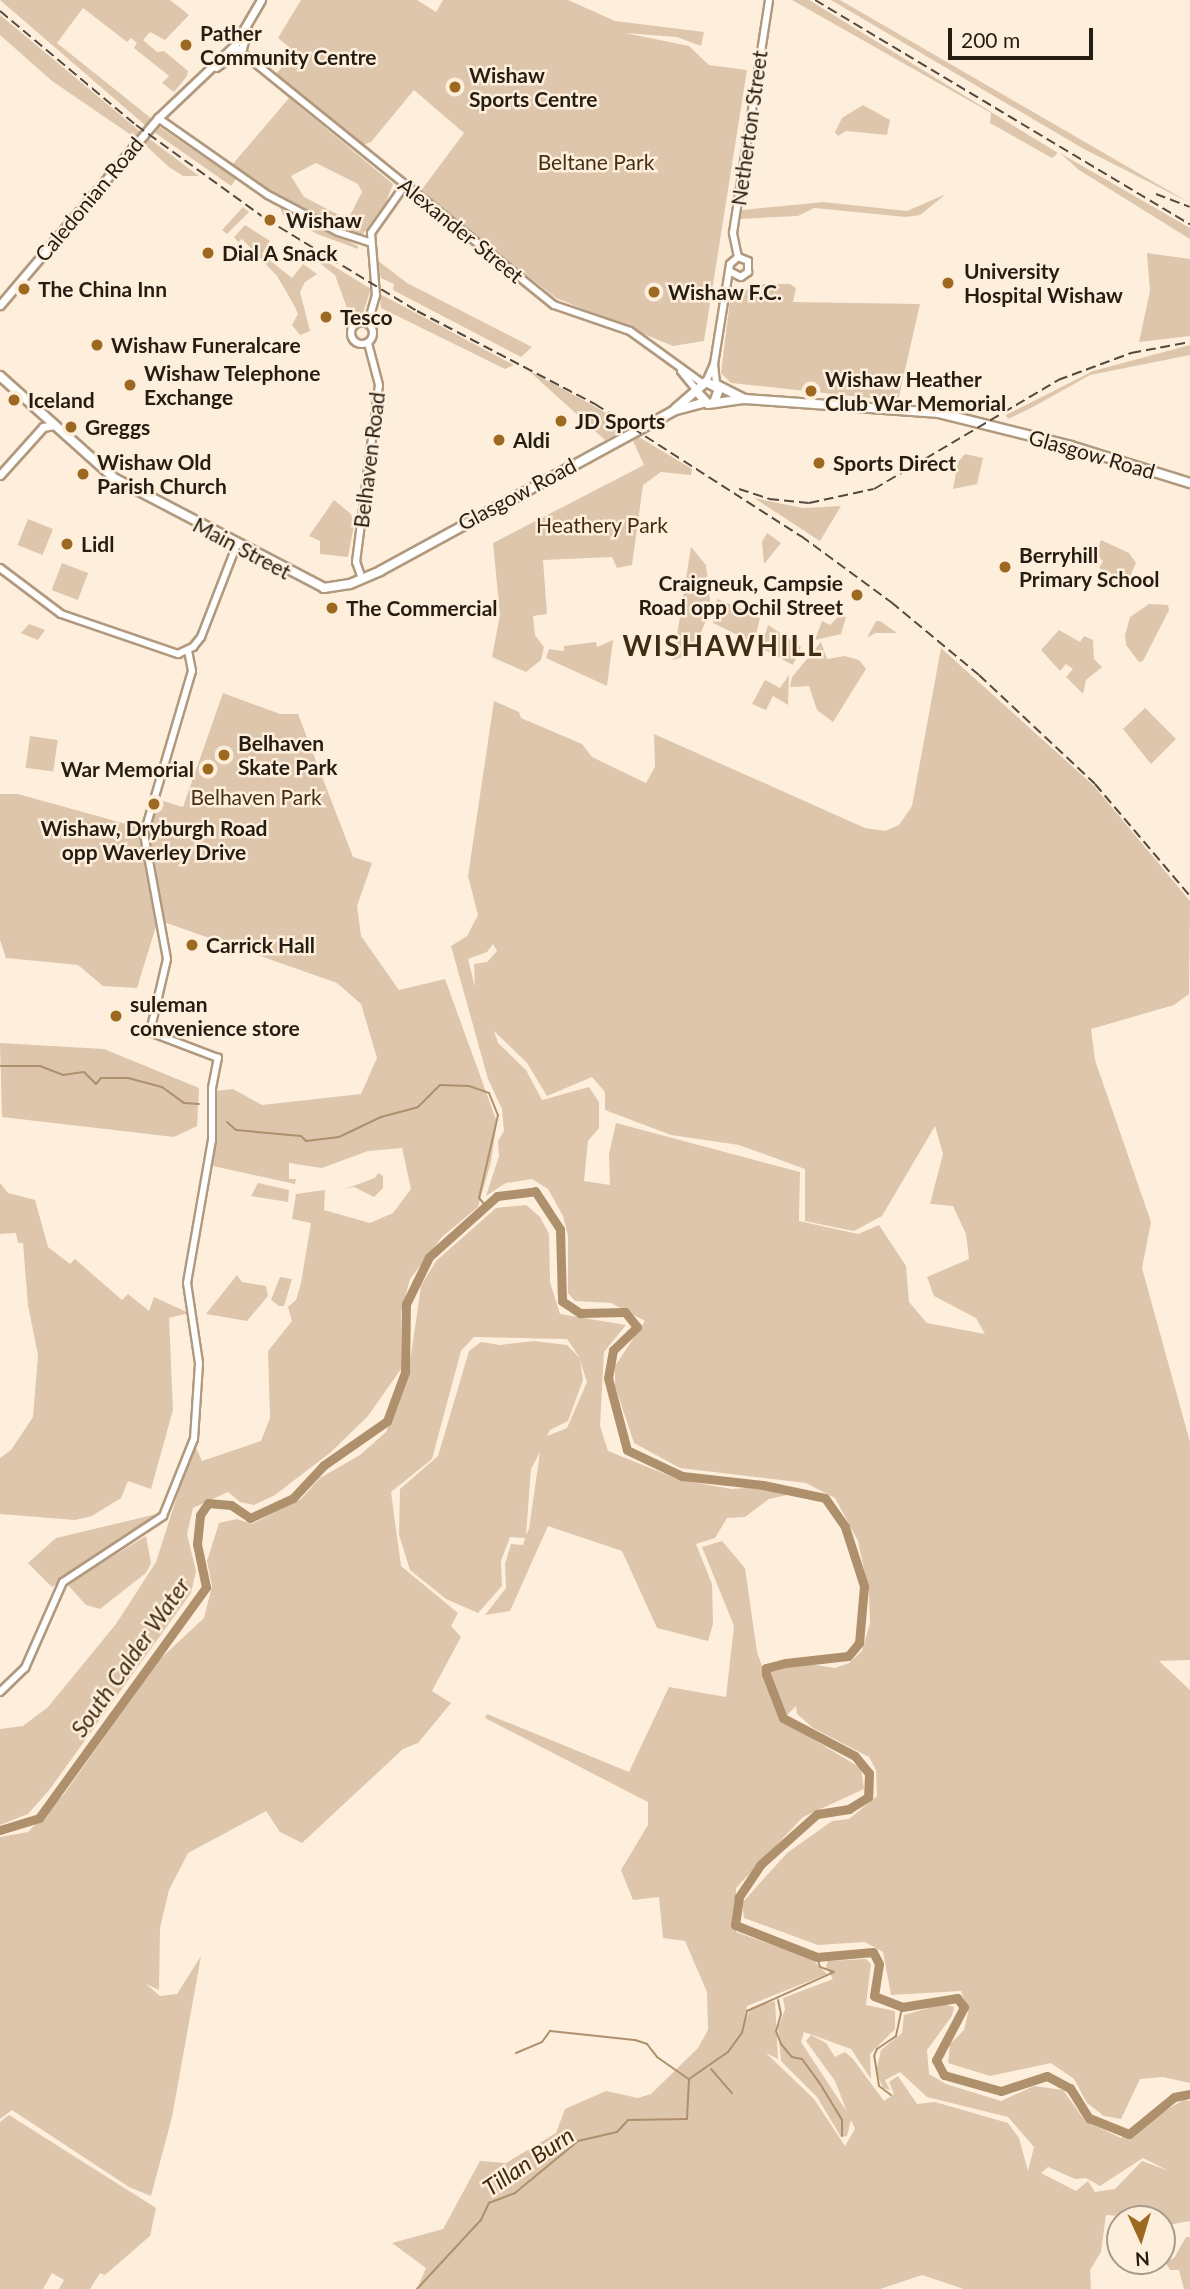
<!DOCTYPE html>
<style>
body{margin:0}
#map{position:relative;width:1190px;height:2289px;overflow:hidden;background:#feefdd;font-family:Lato,sans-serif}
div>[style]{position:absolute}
.green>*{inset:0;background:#ddc6ac;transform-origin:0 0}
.stream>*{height:2px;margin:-1px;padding:0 1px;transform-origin:1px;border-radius:1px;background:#af906c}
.river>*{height:9px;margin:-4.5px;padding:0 4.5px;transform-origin:4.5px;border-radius:4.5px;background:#af906c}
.roads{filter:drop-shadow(2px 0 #b1997e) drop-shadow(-2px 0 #b1997e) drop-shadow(0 2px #b1997e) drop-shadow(0 -2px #b1997e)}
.tertiary>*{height:6px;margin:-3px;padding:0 3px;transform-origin:3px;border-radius:3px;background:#fff}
.tertiary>.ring{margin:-3px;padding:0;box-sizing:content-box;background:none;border:6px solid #fff;border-radius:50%}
.secondary>*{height:7px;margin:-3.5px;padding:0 3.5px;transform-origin:3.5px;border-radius:3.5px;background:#fff}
.primary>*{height:8px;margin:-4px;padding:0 4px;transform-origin:4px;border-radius:4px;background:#fff}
.rail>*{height:2px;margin-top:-1px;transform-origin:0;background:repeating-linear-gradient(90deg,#54493d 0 10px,transparent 0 15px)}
.dots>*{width:19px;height:19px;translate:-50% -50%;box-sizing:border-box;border:4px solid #feefdd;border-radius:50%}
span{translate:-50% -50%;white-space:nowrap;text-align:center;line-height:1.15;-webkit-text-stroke:5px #feefdd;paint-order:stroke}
.poi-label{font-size:21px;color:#261d12;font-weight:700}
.left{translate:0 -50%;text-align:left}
.right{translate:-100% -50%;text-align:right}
.street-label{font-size:21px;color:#261d12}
.park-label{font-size:21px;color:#462e10}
.water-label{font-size:23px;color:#412a0b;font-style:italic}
.district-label{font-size:28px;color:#402c14;font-weight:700;letter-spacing:2px}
.north{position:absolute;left:1106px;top:2205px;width:70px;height:70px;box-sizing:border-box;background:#feefdd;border:2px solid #a89b8c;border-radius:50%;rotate:176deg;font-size:19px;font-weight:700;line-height:28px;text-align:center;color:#261d12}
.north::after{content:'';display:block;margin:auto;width:24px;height:32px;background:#9d6920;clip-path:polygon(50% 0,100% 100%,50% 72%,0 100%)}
.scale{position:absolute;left:948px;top:28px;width:145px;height:32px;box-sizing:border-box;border:4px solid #261d12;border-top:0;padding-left:9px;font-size:21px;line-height:24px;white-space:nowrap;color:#261d12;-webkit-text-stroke:5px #feefdd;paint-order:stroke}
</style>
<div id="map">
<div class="green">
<i style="clip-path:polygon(0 0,170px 0,189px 15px,165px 40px,150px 32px,143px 40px,157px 52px,164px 51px,188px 71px,187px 76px,174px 92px,162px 83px,169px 76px,134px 48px,137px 43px,131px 38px,127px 42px,83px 8px,57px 43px,152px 119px,146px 126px)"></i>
<i style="clip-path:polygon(301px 0,417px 0,436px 12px,443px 0,568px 0,615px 21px,704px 32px,701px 46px,677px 37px,625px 33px,689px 46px,709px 65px,747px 70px,704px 341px,673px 346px,556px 298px,420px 192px,464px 133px,414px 90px,371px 142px,362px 145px,275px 75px,295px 52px,278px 38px)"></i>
<i style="clip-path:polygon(792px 0,809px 0,1058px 153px,1052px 158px,990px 123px,991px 113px)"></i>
<i style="clip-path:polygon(831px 0,840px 0,1190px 203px,1082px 148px)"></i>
<i style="clip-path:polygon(0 15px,142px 133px,137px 139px,52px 81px,0 35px)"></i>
<i style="clip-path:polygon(289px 98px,393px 184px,386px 202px,360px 238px,343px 229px,362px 192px,358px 184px,316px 163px,291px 176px,304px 197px,341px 216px,336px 226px,269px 193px,232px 165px)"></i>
<i style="clip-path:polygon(863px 105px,890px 120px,887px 135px,846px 131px,838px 136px,835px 132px,842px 118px)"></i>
<i style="clip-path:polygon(158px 126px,236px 179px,231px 186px,154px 132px)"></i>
<i style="clip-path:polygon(147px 137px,199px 176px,183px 176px,169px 167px,143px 143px)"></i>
<i style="clip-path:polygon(1060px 153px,1190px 228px,1190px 239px,1079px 170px)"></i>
<i style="clip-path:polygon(946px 194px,920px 215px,906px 217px,814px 208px,798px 216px,739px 219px,742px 210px,823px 202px,907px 211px)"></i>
<i style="clip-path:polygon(243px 207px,249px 212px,227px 234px,222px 230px)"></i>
<i style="clip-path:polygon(280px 208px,358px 246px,358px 249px,317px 234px,283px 215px)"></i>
<i style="clip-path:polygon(245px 225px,270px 241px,262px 254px,292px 278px,303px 264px,317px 274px,305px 282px,300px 292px,310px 331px,300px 335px,292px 325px,298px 314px,294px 305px,277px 276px,242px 239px,238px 242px,234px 237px)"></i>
<i style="clip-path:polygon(1147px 253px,1190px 259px,1190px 336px,1139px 342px,1150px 291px)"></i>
<i style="clip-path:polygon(312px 257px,319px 257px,371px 289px,362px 316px,351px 319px,335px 275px)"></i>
<i style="clip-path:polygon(377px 260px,407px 283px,532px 347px,521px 357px,393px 290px,394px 284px,381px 278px)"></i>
<i style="clip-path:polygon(756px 284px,790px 284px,796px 288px,793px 302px,920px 304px,898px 401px,731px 383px,721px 373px,730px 300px,739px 300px,733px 297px)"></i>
<i style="clip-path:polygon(380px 294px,514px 365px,505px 369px,381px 308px)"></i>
<i style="clip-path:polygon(1190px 345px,1190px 355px,1090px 375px,1033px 407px,1008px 419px,1006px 415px,1093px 371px)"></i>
<i style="clip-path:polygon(528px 370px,594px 406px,630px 428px,605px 440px)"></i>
<i style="clip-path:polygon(639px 437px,692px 469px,691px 475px,661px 472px,643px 485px,632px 565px,617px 568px,612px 557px,543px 560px,547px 614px,533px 616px,535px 635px,544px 647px,541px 660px,526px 672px,492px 657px,500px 615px,493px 543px,644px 465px,633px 441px)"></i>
<i style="clip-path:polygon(965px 454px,983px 458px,977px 484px,953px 489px,958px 462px)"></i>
<i style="clip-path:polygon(754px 498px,803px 508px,841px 506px,820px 541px)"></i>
<i style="clip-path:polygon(334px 500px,351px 514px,354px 525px,348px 557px,320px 554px,320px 541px,309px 536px)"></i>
<i style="left:28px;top:519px;width:27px;height:28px;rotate:22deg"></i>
<i style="clip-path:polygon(767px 533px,781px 543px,764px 564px,762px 542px)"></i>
<i style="clip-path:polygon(1101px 540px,1129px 553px,1136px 563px,1128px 581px,1099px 568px,1103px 561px,1096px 554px)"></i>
<i style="clip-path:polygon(691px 547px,706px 565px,711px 608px,698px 640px,686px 656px,673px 660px)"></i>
<i style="left:62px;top:563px;width:28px;height:29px;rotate:21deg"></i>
<i style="clip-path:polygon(717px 599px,747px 611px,762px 610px,754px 643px,713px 623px)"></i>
<i style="clip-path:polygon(1149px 604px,1168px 605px,1169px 610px,1143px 661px,1139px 662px,1126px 645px,1125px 635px,1130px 617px)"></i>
<i style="clip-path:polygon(838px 617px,846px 617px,841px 634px,815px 640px,822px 621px,830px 625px)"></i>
<i style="clip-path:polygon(876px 621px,880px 621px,897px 633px,875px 633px,867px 638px)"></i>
<i style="clip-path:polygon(29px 624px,45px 630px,38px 640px,21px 633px)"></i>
<i style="clip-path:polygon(768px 625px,801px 647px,793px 665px,761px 648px)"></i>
<i style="clip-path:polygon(1059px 630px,1080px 642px,1084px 636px,1093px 640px,1094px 659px,1102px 667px,1086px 680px,1083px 694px,1066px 677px,1073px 669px,1066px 664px,1060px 671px,1041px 650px)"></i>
<i style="clip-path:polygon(613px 640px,607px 686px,546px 658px,549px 649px,564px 651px,564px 646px,596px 642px,597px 647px)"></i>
<i style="clip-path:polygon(821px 642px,827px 659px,845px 656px,859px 660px,866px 669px,833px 722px,817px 710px,809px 686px,790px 687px,792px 677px)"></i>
<i style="clip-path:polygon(evenodd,941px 648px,1094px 786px,1190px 901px,1189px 994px,1174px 1005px,1091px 1029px,1095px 1060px,1151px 1222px,1142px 1268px,1190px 1442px,1190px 1660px,1159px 1661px,1190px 1690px,1190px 2083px,1163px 2077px,1140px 2079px,1121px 2119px,1104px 2116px,1087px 2103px,1074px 2079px,1051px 2063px,990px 2076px,948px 2063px,950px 2044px,964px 2030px,968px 2013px,961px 1991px,891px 1995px,883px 1952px,865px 1942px,818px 1945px,744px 1918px,742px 1903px,787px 1853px,832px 1821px,849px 1819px,877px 1796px,876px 1770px,869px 1757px,813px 1728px,797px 1714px,796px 1706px,784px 1718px,766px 1673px,767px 1668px,796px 1662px,835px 1668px,849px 1663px,862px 1651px,870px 1623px,869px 1593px,858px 1541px,835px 1498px,806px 1483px,680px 1468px,634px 1443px,615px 1386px,615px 1366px,645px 1321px,611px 1303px,575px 1301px,568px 1293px,568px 1236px,563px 1216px,548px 1189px,532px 1179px,506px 1183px,486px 1196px,499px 1156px,498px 1141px,504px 1131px,502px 1109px,488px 1079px,451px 946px,467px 936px,478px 915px,468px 876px,494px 701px,519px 712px,521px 718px,582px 744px,592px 757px,646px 783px,655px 767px,654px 734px,865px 828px,885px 831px,899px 825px,912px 806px,941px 648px,493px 944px,497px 951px,487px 962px,474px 964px,475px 987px,468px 959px,487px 952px,493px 944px,941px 648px,494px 1031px,527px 1063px,547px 1096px,592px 1077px,605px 1092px,605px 1110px,671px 1135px,739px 1145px,805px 1169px,805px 1221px,819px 1224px,854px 1231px,882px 1216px,935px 1126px,943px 1154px,930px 1204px,953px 1206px,966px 1234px,969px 1259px,927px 1277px,934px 1296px,976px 1318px,985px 1334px,927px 1323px,909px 1302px,906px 1266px,879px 1225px,858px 1234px,799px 1221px,800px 1172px,616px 1123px,609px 1154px,610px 1185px,584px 1181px,588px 1141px,599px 1128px,599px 1102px,589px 1087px,542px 1100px,526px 1070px,498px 1043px,494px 1031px)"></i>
<i style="clip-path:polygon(789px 675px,788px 705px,773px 696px,766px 710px,752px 704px,765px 680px,780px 688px)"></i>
<i style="clip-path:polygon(223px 693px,280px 714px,298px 714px,353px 857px,372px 863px,357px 906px,361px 936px,399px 990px,445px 979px,497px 1122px,491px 1162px,478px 1207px,442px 1237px,410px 1279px,401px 1312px,401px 1369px,368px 1416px,331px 1452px,275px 1495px,254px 1505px,240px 1502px,228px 1492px,193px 1508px,187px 1534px,196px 1571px,191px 1593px,50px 1789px,28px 1814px,0 1825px,0 1729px,23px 1726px,48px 1707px,116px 1624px,156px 1562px,194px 1443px,202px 1461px,261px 1441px,270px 1418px,268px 1351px,292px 1321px,288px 1307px,296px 1300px,301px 1283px,311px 1223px,292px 1219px,296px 1194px,325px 1190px,324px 1210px,370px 1223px,393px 1213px,411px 1189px,402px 1148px,368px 1151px,322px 1168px,289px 1163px,289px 1179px,296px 1179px,295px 1184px,213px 1166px,215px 1091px,233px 1089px,262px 1105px,361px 1094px,377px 1058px,361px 1004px,337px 983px,161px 921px,157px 923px,137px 988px,103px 986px,78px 965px,6px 958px,0 940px,0 794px,18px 794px,144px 829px,153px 798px,183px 807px)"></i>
<i style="clip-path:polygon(1145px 708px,1176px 739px,1151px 764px,1123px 729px)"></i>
<i style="left:30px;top:736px;width:28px;height:32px;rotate:8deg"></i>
<i style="clip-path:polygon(0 1043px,104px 1049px,199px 1088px,197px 1126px,174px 1137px,2px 1117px)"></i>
<i style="clip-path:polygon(378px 1173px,383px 1176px,383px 1188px,374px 1197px,354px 1187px,345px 1189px,375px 1178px)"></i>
<i style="clip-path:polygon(0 1183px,8px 1193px,35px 1200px,48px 1247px,70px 1264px,75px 1259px,122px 1300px,128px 1294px,149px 1311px,154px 1297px,189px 1313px,169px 1318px,173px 1410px,151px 1489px,128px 1481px,121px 1498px,92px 1516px,75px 1520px,0 1514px,0 1458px,11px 1450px,33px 1417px,38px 1355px,28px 1305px,23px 1243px,18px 1243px,16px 1233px,0 1234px)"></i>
<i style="clip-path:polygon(258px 1183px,289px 1190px,288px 1202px,251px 1196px)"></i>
<i style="clip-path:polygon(evenodd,526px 1205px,540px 1217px,549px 1234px,550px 1282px,560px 1314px,626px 1325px,604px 1352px,600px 1426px,608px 1451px,680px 1480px,732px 1489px,759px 1487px,787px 1495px,769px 1499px,745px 1517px,727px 1518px,715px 1538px,696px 1544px,712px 1584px,713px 1624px,708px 1641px,657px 1628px,622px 1551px,548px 1526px,510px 1611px,485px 1615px,506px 1588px,505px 1564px,511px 1544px,523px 1545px,525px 1538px,510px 1537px,501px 1561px,502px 1586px,478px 1613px,446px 1599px,410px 1570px,399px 1535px,400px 1489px,438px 1456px,469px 1351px,481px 1342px,500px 1345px,534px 1341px,567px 1345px,580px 1358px,567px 1339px,474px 1337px,461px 1351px,432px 1459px,391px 1492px,401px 1566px,458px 1613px,451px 1626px,461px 1637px,432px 1691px,451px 1703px,418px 1743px,403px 1749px,302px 1843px,280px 1832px,266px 1811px,188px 1853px,169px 1890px,160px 1928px,159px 1990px,146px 1984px,160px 1996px,177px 1994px,201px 1956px,172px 2117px,151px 2196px,129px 2187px,12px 2110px,0 2119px,0 1837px,28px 1832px,64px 1794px,159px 1660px,204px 1618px,212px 1586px,207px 1561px,219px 1523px,237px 1519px,252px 1524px,301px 1499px,320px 1478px,360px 1455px,386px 1432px,408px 1376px,421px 1286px,436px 1261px,496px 1208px,526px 1205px,580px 1360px,587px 1382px,567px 1428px,547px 1436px,550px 1430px,568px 1421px,583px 1380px,580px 1360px,526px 1205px,540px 1452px,529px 1529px,526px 1535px,531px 1469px,540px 1452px)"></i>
<i style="clip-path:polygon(237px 1275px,242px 1282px,266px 1286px,268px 1296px,247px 1321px,206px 1314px)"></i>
<i style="clip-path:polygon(280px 1277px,292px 1279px,284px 1306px,279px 1306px,271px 1300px)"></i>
<i style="clip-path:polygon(157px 1514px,52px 1587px,28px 1563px,56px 1538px)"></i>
<i style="clip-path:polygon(146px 1536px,151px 1563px,146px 1573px,100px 1609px,86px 1605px,67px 1584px)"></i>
<i style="clip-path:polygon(evenodd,722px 1541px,745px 1568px,757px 1652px,781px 1720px,861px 1768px,864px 1789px,803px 1817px,736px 1888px,736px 1932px,812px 1959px,827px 1974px,747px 2006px,743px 2026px,751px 2008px,775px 2001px,778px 2059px,766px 2053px,814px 2099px,845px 2146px,855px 2129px,851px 2120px,847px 2136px,841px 2137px,817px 2097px,781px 2061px,778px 2028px,785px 2009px,783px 1998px,833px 1979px,826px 1967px,828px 1961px,866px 1959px,871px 1964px,866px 2005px,895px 2011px,895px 2029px,870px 2054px,871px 2079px,851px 2049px,804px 2032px,801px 2042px,847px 2112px,835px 2081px,806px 2041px,811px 2035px,826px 2043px,835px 2057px,845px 2052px,853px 2059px,884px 2101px,894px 2094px,889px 2082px,898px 2076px,917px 2104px,935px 2102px,1008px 2123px,1019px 2138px,1028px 2171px,1034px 2147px,1008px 2117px,927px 2097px,900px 2072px,885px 2080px,890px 2090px,883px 2088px,876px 2072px,881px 2050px,902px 2033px,904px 2015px,943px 2004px,954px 2007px,952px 2016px,927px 2050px,929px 2074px,946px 2084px,1001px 2101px,1034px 2086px,1063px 2090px,1085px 2121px,1121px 2138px,1183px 2100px,1190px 2101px,1190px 2221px,1162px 2226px,1162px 2219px,1106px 2215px,1101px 2252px,1090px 2270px,1091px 2289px,964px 2289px,922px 2275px,880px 2289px,417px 2289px,426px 2268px,392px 2243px,443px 2229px,480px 2161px,506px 2163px,556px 2133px,565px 2109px,606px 2091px,638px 2098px,651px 2094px,698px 2048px,708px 2030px,707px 1992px,685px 1941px,663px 1938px,659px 1897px,633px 1900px,621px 1870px,648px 1825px,648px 1802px,485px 1718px,487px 1714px,629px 1772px,669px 1687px,726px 1697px,734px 1626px,702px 1547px,722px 1541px,1143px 2158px,1169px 2171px,1142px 2161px,1115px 2189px,1095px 2192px,1088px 2181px,1076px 2191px,1041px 2173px,1048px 2167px,1075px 2179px,1086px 2178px,1100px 2186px,1143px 2158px)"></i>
<i style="clip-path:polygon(9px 2115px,156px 2208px,150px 2236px,105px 2275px,100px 2273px,90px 2289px,59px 2289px,64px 2280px,52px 2273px,43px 2289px,0 2289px,0 2122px)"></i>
<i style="clip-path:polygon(1186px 2237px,1190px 2237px,1190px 2289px,1184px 2289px,1179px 2270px,1170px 2270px,1165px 2262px,1174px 2258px)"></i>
</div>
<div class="stream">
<i style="left:0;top:1066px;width:40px"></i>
<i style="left:40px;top:1066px;width:25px;rotate:21deg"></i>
<i style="left:63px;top:1075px;width:21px;rotate:-8deg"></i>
<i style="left:84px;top:1072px;width:17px;rotate:45deg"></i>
<i style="left:96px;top:1084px;width:8px;rotate:-50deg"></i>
<i style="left:101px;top:1078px;width:27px"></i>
<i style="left:128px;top:1078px;width:35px;rotate:15deg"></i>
<i style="left:162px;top:1087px;width:27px;rotate:36deg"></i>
<i style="left:184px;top:1103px;width:15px;rotate:4deg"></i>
<i style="left:227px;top:1122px;width:12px;rotate:42deg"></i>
<i style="left:236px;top:1130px;width:65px;rotate:5.3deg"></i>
<i style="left:301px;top:1136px;width:7px;rotate:45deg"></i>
<i style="left:306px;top:1141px;width:33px;rotate:-7deg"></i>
<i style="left:339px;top:1137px;width:47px;rotate:-25.5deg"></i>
<i style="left:381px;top:1117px;width:38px;rotate:-15deg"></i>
<i style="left:418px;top:1107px;width:31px;rotate:-45deg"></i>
<i style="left:440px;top:1085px;width:29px;rotate:2deg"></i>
<i style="left:469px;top:1086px;width:21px;rotate:19deg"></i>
<i style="left:489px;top:1093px;width:24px;rotate:68deg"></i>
<i style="left:498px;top:1115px;width:85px;rotate:102.9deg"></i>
<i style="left:479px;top:1198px;width:11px;rotate:49deg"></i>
<i style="left:778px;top:2000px;width:14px;rotate:78deg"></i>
<i style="left:781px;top:2014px;width:18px;rotate:106deg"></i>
<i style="left:776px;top:2031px;width:14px;rotate:69deg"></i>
<i style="left:781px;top:2044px;width:17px;rotate:50deg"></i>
<i style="left:792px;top:2057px;width:10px;rotate:11deg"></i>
<i style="left:802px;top:2059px;width:29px;rotate:54deg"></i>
<i style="left:819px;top:2082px;width:44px;rotate:58.8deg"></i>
<i style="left:842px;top:2120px;width:16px;rotate:90deg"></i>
<i style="left:516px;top:2053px;width:28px;rotate:-23deg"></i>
<i style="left:542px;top:2042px;width:14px;rotate:-54deg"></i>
<i style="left:550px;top:2031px;width:85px;rotate:6deg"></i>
<i style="left:635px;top:2040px;width:13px;rotate:18deg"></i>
<i style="left:647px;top:2044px;width:16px;rotate:52deg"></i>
<i style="left:657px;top:2057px;width:38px;rotate:35deg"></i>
<i style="left:711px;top:2069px;width:32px;rotate:49deg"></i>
<i style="left:891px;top:2095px;width:15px;rotate:-143deg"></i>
<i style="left:879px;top:2086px;width:30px;rotate:-99deg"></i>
<i style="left:874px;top:2056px;width:8px;rotate:-67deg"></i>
<i style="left:877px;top:2049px;width:23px;rotate:-34deg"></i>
<i style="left:896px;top:2036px;width:30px;rotate:-78deg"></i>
<i style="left:417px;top:2289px;width:94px;rotate:-47.2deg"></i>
<i style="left:481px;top:2220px;width:19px;rotate:-65deg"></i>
<i style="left:489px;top:2203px;width:28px;rotate:-21deg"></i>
<i style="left:515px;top:2193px;width:82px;rotate:-39.5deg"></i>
<i style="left:578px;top:2141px;width:40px;rotate:-13deg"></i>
<i style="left:617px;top:2132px;width:16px;rotate:-47deg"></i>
<i style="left:628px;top:2120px;width:59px;rotate:-1deg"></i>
<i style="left:687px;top:2119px;width:40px;rotate:-87.1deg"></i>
<i style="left:689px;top:2079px;width:47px;rotate:-34.7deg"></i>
<i style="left:728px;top:2052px;width:24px;rotate:-54deg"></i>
<i style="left:742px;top:2033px;width:23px;rotate:-77deg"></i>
<i style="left:747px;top:2011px;width:95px;rotate:-24.1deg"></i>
<i style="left:834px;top:1972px;width:15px;rotate:-160deg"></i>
<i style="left:820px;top:1967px;width:10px;rotate:-107deg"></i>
</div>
<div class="river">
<i style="left:0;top:1830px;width:41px;rotate:-17.1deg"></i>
<i style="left:39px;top:1818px;width:285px;rotate:-54.1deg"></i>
<i style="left:206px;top:1587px;width:44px;rotate:-101.8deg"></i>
<i style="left:197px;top:1544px;width:29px;rotate:-84deg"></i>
<i style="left:200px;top:1515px;width:14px;rotate:-56deg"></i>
<i style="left:208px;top:1503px;width:23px;rotate:5deg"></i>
<i style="left:231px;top:1505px;width:23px;rotate:34deg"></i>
<i style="left:250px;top:1518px;width:47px;rotate:-24.9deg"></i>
<i style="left:293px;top:1498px;width:45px;rotate:-46.8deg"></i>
<i style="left:324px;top:1465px;width:77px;rotate:-34.9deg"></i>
<i style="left:387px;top:1421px;width:52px;rotate:-69.8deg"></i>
<i style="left:405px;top:1372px;width:68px;rotate:-89.2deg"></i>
<i style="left:406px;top:1304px;width:52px;rotate:-63.9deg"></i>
<i style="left:429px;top:1257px;width:91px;rotate:-41.9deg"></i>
<i style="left:497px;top:1196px;width:38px;rotate:-7deg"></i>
<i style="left:535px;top:1191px;width:45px;rotate:56.7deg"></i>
<i style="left:560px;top:1229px;width:72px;rotate:88.4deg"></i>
<i style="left:562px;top:1301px;width:22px;rotate:34deg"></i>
<i style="left:580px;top:1313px;width:45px;rotate:-1.3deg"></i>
<i style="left:625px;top:1312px;width:19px;rotate:51deg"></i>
<i style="left:637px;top:1327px;width:33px;rotate:136deg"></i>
<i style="left:613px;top:1350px;width:28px;rotate:100deg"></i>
<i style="left:608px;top:1378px;width:74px;rotate:75.2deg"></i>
<i style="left:627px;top:1450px;width:61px;rotate:25.3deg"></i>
<i style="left:682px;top:1476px;width:81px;rotate:6.3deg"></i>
<i style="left:763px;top:1485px;width:63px;rotate:11.8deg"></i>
<i style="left:825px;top:1498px;width:35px;rotate:55deg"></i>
<i style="left:845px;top:1527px;width:62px;rotate:72.1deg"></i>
<i style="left:864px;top:1586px;width:57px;rotate:95deg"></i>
<i style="left:859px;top:1643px;width:17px;rotate:130deg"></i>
<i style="left:848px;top:1656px;width:63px;rotate:173.7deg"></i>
<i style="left:785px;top:1663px;width:20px;rotate:165deg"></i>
<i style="left:766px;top:1668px;width:6px;rotate:90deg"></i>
<i style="left:766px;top:1674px;width:47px;rotate:68.9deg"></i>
<i style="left:783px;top:1718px;width:81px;rotate:27.8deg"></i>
<i style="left:855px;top:1756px;width:22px;rotate:51deg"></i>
<i style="left:869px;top:1773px;width:24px;rotate:92deg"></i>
<i style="left:868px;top:1797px;width:22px;rotate:148deg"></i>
<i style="left:849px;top:1809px;width:32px;rotate:171deg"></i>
<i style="left:817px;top:1814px;width:75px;rotate:138.2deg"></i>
<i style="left:761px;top:1864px;width:40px;rotate:124deg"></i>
<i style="left:739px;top:1897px;width:28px;rotate:98deg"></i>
<i style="left:735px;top:1925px;width:88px;rotate:21.3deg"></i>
<i style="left:817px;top:1957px;width:56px;rotate:-5.1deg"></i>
<i style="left:873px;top:1952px;width:13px;rotate:63deg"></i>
<i style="left:879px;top:1964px;width:32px;rotate:99deg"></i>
<i style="left:874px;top:1996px;width:30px;rotate:21deg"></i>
<i style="left:902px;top:2007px;width:56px;rotate:-9.3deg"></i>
<i style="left:957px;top:1998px;width:11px;rotate:52deg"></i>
<i style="left:964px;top:2007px;width:60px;rotate:117.8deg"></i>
<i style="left:936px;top:2060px;width:17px;rotate:62deg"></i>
<i style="left:944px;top:2075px;width:59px;rotate:15.7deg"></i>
<i style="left:1001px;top:2091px;width:48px;rotate:-18.1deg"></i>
<i style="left:1047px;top:2076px;width:26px;rotate:28deg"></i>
<i style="left:1070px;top:2088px;width:36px;rotate:58deg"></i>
<i style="left:1089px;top:2118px;width:43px;rotate:21.8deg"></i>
<i style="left:1129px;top:2134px;width:58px;rotate:-39.4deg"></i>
<i style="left:1174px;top:2097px;width:16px;rotate:-11deg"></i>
</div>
<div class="roads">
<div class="tertiary">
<i style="left:239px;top:50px;width:405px;rotate:39deg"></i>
<i style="left:554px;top:305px;width:80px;rotate:18.9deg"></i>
<i style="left:630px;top:331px;width:89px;rotate:35.8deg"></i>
<i style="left:158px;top:118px;width:134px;rotate:35deg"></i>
<i style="left:268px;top:195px;width:79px;rotate:27.9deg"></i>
<i style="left:338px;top:232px;width:33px;rotate:18deg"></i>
<i style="left:738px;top:257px;width:25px;rotate:-102deg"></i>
<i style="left:733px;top:233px;width:236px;rotate:-81.2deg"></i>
<i style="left:731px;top:272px;width:11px;rotate:27deg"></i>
<i style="left:741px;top:277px;width:9px;rotate:-36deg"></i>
<i style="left:748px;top:272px;width:11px;rotate:-90deg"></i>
<i style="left:748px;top:261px;width:11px;rotate:-158deg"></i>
<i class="ring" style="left:351px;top:322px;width:16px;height:16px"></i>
<i style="left:368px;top:323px;width:29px;rotate:-74deg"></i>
<i style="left:376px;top:295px;width:62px;rotate:-94.6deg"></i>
<i style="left:371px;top:233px;width:59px;rotate:-54.7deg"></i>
<i style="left:714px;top:364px;width:20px;rotate:84deg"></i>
<i style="left:681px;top:371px;width:26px;rotate:51deg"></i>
<i style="left:706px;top:382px;width:20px;rotate:-66deg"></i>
<i style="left:714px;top:364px;width:101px;rotate:-80.9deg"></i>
<i style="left:730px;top:264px;width:11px;rotate:-41deg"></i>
<i style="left:0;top:568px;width:76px;rotate:37deg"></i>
<i style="left:61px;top:614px;width:124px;rotate:18.9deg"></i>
<i style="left:178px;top:654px;width:17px;rotate:-25deg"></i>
<i style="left:193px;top:647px;width:13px;rotate:-51deg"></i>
<i style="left:201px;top:637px;width:100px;rotate:-68.8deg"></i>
<i style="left:362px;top:579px;width:18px;rotate:-109deg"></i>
<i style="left:356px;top:562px;width:178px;rotate:-82.6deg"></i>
<i style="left:379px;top:385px;width:43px;rotate:-104.7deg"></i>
<i style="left:0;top:1692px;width:35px;rotate:-44deg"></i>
<i style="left:25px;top:1668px;width:94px;rotate:-66.2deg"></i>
<i style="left:63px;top:1582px;width:120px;rotate:-33.4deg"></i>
<i style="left:163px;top:1516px;width:83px;rotate:-68.1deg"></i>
<i style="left:194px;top:1439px;width:76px;rotate:-86.2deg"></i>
<i style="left:199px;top:1363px;width:81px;rotate:-98.5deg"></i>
<i style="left:187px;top:1283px;width:145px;rotate:-80.1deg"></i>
<i style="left:212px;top:1140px;width:52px;rotate:-90deg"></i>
<i style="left:212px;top:1088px;width:31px;rotate:-79deg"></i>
<i style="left:218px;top:1058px;width:73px;rotate:-159.1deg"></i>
<i style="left:150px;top:1032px;width:75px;rotate:-76.9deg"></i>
<i style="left:167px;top:959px;width:127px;rotate:-100.4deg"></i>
<i style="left:144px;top:834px;width:170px;rotate:-73.6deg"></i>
<i style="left:192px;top:671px;width:20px;rotate:-101deg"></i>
</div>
<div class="secondary">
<i style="left:216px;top:67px;width:32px;rotate:-36deg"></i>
<i style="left:242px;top:48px;width:19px;rotate:-74deg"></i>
<i style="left:0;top:305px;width:245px;rotate:-49.8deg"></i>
<i style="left:158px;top:118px;width:105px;rotate:-43.5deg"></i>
<i style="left:234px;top:46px;width:53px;rotate:-59.6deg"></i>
<i style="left:0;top:475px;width:64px;rotate:-48.1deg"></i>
<i style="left:43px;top:427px;width:11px;rotate:-10deg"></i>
</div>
<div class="primary">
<i style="left:0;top:376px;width:153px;rotate:41.8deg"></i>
<i style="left:114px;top:478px;width:237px;rotate:27.6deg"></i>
<i style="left:324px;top:588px;width:26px;rotate:-9deg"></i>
<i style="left:350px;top:584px;width:33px;rotate:-23deg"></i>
<i style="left:380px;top:571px;width:334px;rotate:-28.6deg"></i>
<i style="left:673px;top:411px;width:31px;rotate:-15deg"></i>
<i style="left:717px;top:385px;width:31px;rotate:27deg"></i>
<i style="left:697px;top:392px;width:16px;rotate:47deg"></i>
<i style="left:708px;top:404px;width:37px;rotate:-8deg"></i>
<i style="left:745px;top:399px;width:195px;rotate:4.1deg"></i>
<i style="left:939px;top:413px;width:136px;rotate:14deg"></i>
<i style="left:1071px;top:446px;width:125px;rotate:17.3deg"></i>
<i style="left:675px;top:409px;width:41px;rotate:-41.1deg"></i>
<i style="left:706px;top:382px;width:15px;rotate:28deg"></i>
<i style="left:719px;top:389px;width:15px;rotate:110deg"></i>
</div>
</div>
<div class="rail">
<i style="left:815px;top:0;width:437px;rotate:30.9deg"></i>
<i style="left:0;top:11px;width:177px;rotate:40deg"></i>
<i style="left:136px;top:125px;width:160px;rotate:35.9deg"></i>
<i style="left:266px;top:219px;width:177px;rotate:31.4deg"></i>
<i style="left:417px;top:311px;width:201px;rotate:27.6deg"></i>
<i style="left:595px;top:404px;width:245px;rotate:32.7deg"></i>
<i style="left:801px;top:536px;width:112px;rotate:36.3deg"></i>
<i style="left:891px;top:602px;width:114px;rotate:39.7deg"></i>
<i style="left:979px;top:675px;width:159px;rotate:43.2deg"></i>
<i style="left:1095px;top:784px;width:147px;rotate:49.7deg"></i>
<i style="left:1156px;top:194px;width:36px;rotate:21deg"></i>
<i style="left:739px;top:489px;width:32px;rotate:18deg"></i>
<i style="left:769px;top:499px;width:40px;rotate:5.7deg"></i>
<i style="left:809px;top:503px;width:66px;rotate:-12.2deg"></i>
<i style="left:874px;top:489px;width:214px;rotate:-30.6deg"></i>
<i style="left:1058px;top:380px;width:78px;rotate:-20.3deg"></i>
<i style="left:1131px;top:353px;width:60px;rotate:-10.6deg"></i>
</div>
<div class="dots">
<i style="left:186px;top:45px;background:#9d6920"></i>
<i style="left:455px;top:87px;background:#9d6920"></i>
<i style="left:270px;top:220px;background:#9d6920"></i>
<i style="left:208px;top:253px;background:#9d6920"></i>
<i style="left:948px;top:283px;background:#9d6920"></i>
<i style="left:24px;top:289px;background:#9d6920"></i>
<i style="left:654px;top:292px;background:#9d6920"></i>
<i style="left:326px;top:317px;background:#9d6920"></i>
<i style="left:97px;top:345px;background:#9d6920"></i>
<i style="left:130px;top:385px;background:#9d6920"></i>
<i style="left:811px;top:391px;background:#9d6920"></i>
<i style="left:14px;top:400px;background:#9d6920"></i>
<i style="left:561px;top:421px;background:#9d6920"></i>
<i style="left:71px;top:427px;background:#9d6920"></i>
<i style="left:499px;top:440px;background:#9d6920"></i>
<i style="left:819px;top:463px;background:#9d6920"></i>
<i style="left:83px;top:474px;background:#9d6920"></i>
<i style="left:67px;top:544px;background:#9d6920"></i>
<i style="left:1005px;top:567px;background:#9d6920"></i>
<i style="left:857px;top:595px;background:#9d6920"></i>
<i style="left:332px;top:608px;background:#9d6920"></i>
<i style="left:224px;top:755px;background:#9d6920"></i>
<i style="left:208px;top:769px;background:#9d6920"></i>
<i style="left:154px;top:804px;background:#9d6920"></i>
<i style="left:192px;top:945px;background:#9d6920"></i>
<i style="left:116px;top:1016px;background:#9d6920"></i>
</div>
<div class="poi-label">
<span class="left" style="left:200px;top:45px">Pather<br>Community Centre</span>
<span class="left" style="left:469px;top:87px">Wishaw<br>Sports Centre</span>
<span class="left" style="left:286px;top:220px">Wishaw</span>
<span class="left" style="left:222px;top:253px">Dial A Snack</span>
<span class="left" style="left:964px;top:283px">University<br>Hospital Wishaw</span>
<span class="left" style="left:38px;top:289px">The China Inn</span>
<span class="left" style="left:668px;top:292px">Wishaw F.C.</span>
<span class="left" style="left:340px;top:317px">Tesco</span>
<span class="left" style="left:111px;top:345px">Wishaw Funeralcare</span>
<span class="left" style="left:144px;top:385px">Wishaw Telephone<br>Exchange</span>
<span class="left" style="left:825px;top:391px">Wishaw Heather<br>Club War Memorial</span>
<span class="left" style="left:28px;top:400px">Iceland</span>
<span class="left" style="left:575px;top:421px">JD Sports</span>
<span class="left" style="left:85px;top:427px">Greggs</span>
<span class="left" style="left:513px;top:440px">Aldi</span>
<span class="left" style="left:97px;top:474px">Wishaw Old<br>Parish Church</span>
<span class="left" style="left:833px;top:463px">Sports Direct</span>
<span class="left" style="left:81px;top:544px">Lidl</span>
<span class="left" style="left:1019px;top:567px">Berryhill<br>Primary School</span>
<span class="right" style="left:843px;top:595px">Craigneuk, Campsie<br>Road opp Ochil Street</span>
<span class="left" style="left:346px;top:608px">The Commercial</span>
<span class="left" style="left:238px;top:755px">Belhaven<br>Skate Park</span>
<span class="right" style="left:194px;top:769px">War Memorial</span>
<span style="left:154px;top:840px">Wishaw, Dryburgh Road<br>opp Waverley Drive</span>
<span class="left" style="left:206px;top:945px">Carrick Hall</span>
<span class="left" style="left:130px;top:1016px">suleman<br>convenience store</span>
</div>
<div class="street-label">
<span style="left:749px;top:128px;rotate:-82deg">Netherton Street</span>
<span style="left:89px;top:199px;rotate:-50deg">Caledonian Road</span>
<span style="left:461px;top:230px;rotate:39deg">Alexander Street</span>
<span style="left:1092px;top:454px;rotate:16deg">Glasgow Road</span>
<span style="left:369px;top:460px;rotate:-83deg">Belhaven Road</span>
<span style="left:517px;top:494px;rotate:-28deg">Glasgow Road</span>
<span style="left:242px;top:548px;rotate:28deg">Main Street</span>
</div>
<div class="park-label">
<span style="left:596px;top:162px">Beltane Park</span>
<span style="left:602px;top:525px">Heathery Park</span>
<span style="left:256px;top:797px">Belhaven Park</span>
</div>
<div class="water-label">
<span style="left:130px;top:1657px;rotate:-55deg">South Calder Water</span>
<span style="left:528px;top:2161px;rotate:-34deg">Tillan Burn</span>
</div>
<div class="district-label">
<span style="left:723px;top:645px">WISHAWHILL</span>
</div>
<div class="north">N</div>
<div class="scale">200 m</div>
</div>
